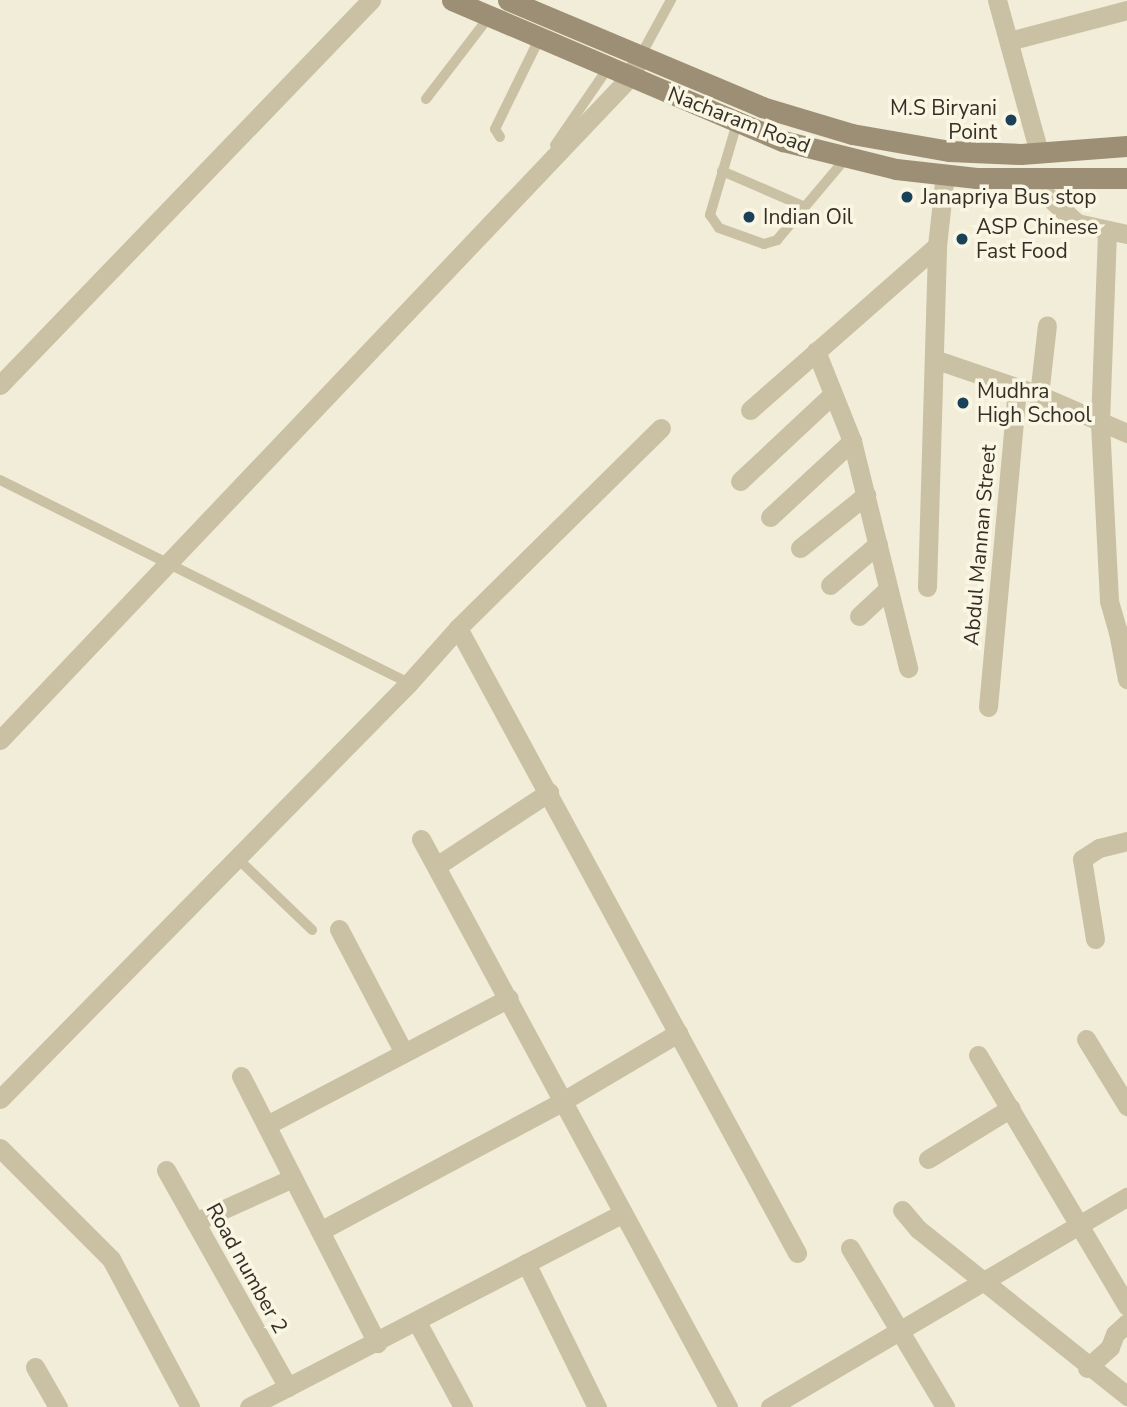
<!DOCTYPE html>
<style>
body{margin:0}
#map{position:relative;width:1127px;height:1407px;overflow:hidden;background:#f2edd8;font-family:"Nunito Sans",sans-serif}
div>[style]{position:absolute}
.lane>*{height:10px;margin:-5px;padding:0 5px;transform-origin:5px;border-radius:5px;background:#cac0a4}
.street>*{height:19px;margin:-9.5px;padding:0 9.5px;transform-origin:9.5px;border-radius:9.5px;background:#cac0a4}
.secondary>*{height:21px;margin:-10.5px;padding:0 10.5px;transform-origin:10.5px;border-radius:10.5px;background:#9d8f75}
.dots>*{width:19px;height:19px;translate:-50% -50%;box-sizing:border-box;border:4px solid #f9f6e4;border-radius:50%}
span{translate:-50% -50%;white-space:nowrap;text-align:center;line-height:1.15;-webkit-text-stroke:7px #f9f6e4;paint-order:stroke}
.poi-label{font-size:21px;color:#352f26}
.right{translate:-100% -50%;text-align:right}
.left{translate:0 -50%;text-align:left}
.street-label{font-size:21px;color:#352f26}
</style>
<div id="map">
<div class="lane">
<i style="left:641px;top:55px;width:63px;rotate:-61.4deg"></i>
<i style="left:426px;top:99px;width:103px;rotate:-52.5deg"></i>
<i style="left:737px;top:123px;width:96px;rotate:106.4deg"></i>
<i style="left:710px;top:215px;width:16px;rotate:55deg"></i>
<i style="left:719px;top:228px;width:48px;rotate:19.6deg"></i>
<i style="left:764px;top:244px;width:14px;rotate:-17deg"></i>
<i style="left:777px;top:240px;width:107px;rotate:-49.9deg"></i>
<i style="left:500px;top:137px;width:9px;rotate:-122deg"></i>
<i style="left:495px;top:129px;width:100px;rotate:-63.9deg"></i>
<i style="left:555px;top:145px;width:93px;rotate:-55.5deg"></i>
<i style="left:722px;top:171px;width:90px;rotate:23.4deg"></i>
<i style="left:0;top:480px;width:457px;rotate:26.4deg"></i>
<i style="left:237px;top:858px;width:104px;rotate:43.8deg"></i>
</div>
<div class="street">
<i style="left:997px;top:0;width:159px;rotate:74.6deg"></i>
<i style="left:1009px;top:41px;width:122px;rotate:-14.7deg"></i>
<i style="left:1029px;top:179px;width:65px;rotate:42.5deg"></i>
<i style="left:1077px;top:223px;width:51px;rotate:12.4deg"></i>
<i style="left:1107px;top:232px;width:191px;rotate:92.1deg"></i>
<i style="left:1100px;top:423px;width:178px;rotate:87.1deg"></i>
<i style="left:1109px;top:601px;width:32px;rotate:74deg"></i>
<i style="left:1118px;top:632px;width:11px;rotate:34deg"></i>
<i style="left:816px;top:351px;width:97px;rotate:68.2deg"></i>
<i style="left:852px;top:441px;width:234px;rotate:76.1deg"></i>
<i style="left:937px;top:360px;width:108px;rotate:18.9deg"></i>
<i style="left:1039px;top:395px;width:96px;rotate:23.4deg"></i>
<i style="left:0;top:385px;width:535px;rotate:-46.06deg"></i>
<i style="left:1039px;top:395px;width:70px;rotate:-83.5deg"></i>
<i style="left:750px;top:410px;width:249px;rotate:-41.3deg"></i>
<i style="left:740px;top:481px;width:127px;rotate:-43.1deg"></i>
<i style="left:770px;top:517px;width:112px;rotate:-42.8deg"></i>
<i style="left:800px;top:548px;width:85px;rotate:-38.8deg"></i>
<i style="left:830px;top:585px;width:63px;rotate:-40.5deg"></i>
<i style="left:927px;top:587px;width:341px;rotate:-88.3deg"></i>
<i style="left:937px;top:246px;width:72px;rotate:-83.7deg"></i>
<i style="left:859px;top:616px;width:40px;rotate:-43deg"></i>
<i style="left:458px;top:628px;width:711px;rotate:61.52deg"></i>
<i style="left:1118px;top:632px;width:48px;rotate:79.2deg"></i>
<i style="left:988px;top:707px;width:321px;rotate:-84.8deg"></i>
<i style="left:0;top:740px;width:915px;rotate:-46.46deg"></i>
<i style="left:630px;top:77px;width:25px;rotate:-63deg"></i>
<i style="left:421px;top:839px;width:646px;rotate:61.61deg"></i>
<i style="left:438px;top:865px;width:133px;rotate:-33.3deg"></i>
<i style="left:339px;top:929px;width:140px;rotate:62.3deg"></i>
<i style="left:1095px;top:939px;width:81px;rotate:-99.2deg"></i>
<i style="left:1082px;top:859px;width:20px;rotate:-33deg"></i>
<i style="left:1099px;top:848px;width:29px;rotate:-14deg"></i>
<i style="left:1086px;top:1039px;width:79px;rotate:58.5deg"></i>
<i style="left:978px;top:1055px;width:292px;rotate:59.3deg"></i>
<i style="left:241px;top:1076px;width:300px;rotate:63deg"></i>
<i style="left:0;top:1099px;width:583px;rotate:-45.49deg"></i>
<i style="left:409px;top:683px;width:74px;rotate:-48.3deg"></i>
<i style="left:458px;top:628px;width:285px;rotate:-44.6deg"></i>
<i style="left:267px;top:1125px;width:273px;rotate:-27.7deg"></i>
<i style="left:0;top:1148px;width:157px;rotate:45deg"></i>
<i style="left:111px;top:1259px;width:168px;rotate:61.9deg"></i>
<i style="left:928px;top:1159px;width:97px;rotate:-31.6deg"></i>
<i style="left:166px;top:1170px;width:249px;rotate:60.7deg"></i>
<i style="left:902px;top:1210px;width:25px;rotate:50deg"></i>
<i style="left:918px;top:1229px;width:268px;rotate:38.6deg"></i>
<i style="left:195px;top:1222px;width:107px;rotate:-24.2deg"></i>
<i style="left:320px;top:1231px;width:276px;rotate:-28.1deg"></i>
<i style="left:563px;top:1101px;width:134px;rotate:-30.6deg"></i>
<i style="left:850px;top:1248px;width:185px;rotate:59.1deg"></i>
<i style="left:526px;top:1263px;width:161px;rotate:63.8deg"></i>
<i style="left:417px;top:1322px;width:97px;rotate:61.6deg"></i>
<i style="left:35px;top:1367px;width:46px;rotate:60.1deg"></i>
<i style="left:1087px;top:1368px;width:31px;rotate:-42deg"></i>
<i style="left:1110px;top:1347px;width:14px;rotate:-69deg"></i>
<i style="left:1115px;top:1334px;width:16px;rotate:-43deg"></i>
<i style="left:249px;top:1407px;width:421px;rotate:-27.4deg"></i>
<i style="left:770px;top:1407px;width:414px;rotate:-30.5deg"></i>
</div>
<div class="secondary">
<i style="left:452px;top:0;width:360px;rotate:23.1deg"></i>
<i style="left:783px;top:141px;width:116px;rotate:13.9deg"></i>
<i style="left:896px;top:169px;width:81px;rotate:6.4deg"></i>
<i style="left:976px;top:178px;width:151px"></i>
<i style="left:508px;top:0;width:276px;rotate:22.8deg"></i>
<i style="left:762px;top:107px;width:94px;rotate:16.7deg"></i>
<i style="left:852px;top:134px;width:98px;rotate:9.9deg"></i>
<i style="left:949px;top:151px;width:72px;rotate:2.4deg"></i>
<i style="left:1021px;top:154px;width:106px;rotate:-4.3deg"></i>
</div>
<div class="dots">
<i style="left:1011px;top:120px;background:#1a4157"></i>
<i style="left:907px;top:197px;background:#1a4157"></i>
<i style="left:749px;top:217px;background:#1a4157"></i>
<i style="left:962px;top:239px;background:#1a4157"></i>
<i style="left:963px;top:403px;background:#1a4157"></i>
</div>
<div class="poi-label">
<span class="right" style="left:997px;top:120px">M.S Biryani<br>Point</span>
<span class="left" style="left:921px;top:197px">Janapriya Bus stop</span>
<span class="left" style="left:763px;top:217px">Indian Oil</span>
<span class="left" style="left:976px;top:239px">ASP Chinese<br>Fast Food</span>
<span class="left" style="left:977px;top:403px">Mudhra<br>High School</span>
</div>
<div class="street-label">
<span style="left:739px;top:120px;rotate:21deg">Nacharam Road</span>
<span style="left:980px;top:545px;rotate:-85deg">Abdul Mannan Street</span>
<span style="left:247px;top:1268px;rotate:61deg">Road number 2</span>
</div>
</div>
